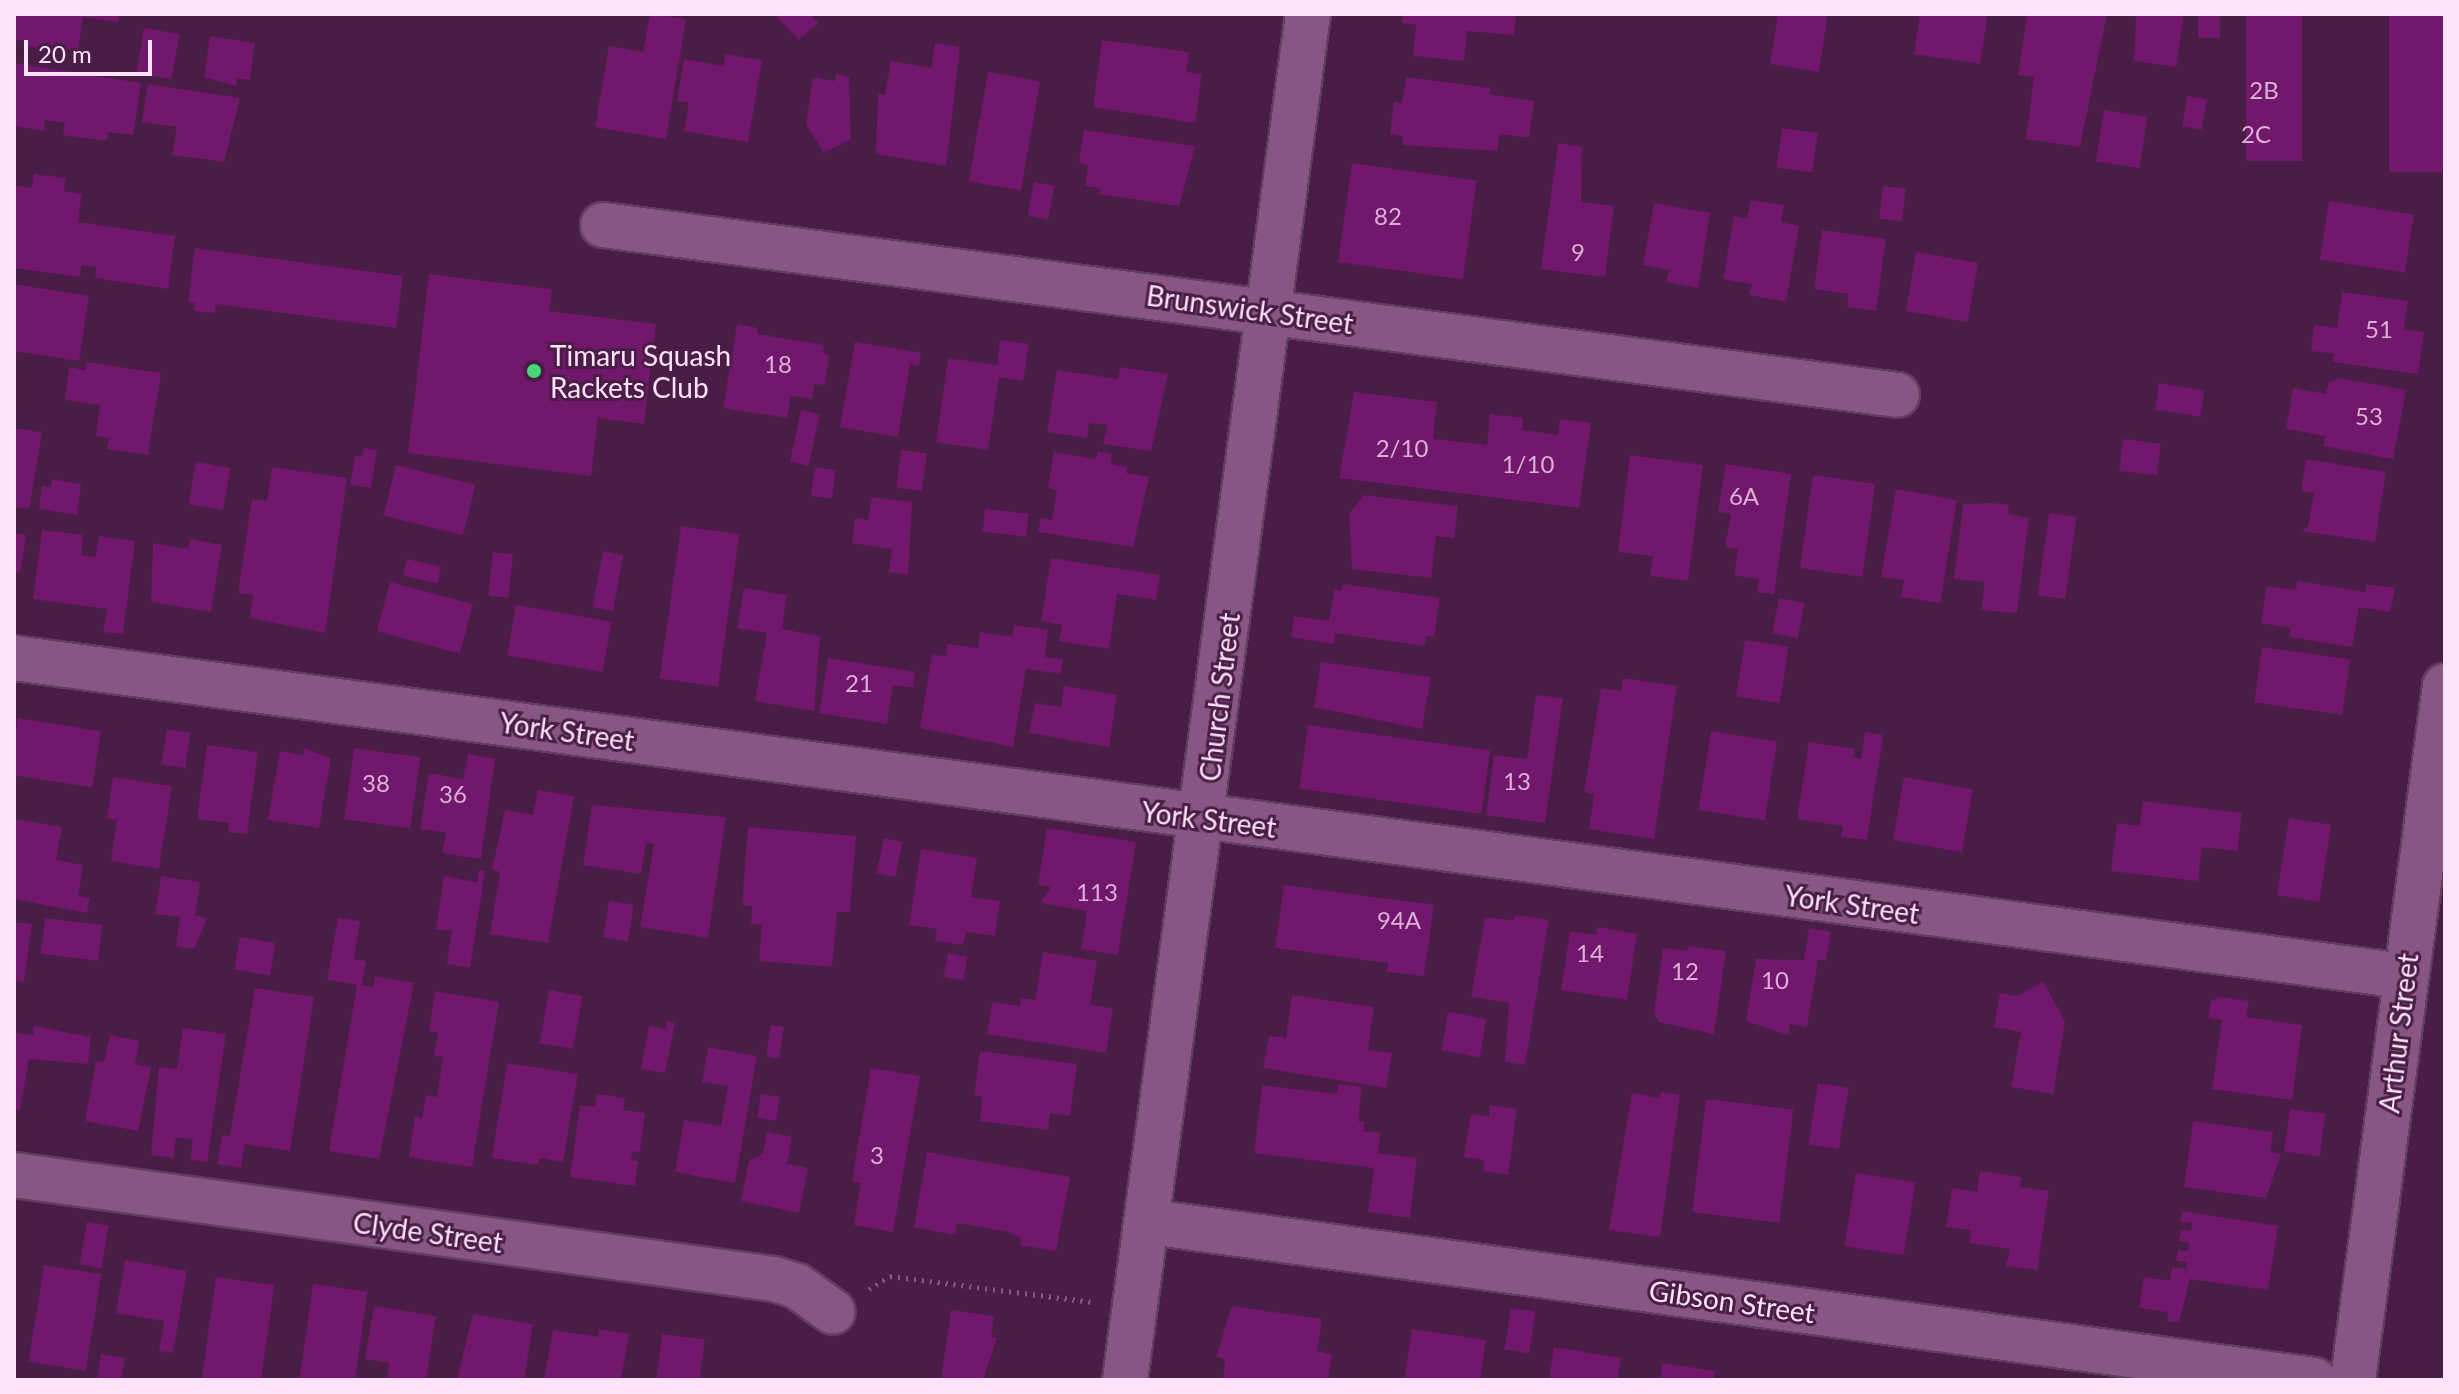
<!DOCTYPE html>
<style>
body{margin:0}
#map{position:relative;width:2459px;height:1394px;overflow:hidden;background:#491d45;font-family:Lato,sans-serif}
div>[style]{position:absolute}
.building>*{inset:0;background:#71176c;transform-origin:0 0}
.path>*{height:5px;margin-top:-2.5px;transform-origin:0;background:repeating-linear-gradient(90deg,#825b7e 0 2px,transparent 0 8px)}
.roads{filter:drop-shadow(2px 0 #633d61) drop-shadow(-2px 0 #633d61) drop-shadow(0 2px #633d61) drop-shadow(0 -2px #633d61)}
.minor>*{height:44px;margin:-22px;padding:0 22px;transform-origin:22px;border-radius:22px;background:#875682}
.dots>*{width:22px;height:22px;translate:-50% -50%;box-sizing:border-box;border:4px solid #491d45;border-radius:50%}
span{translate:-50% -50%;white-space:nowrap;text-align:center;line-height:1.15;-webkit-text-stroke:6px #491d45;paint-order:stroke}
.number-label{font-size:24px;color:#dbafd6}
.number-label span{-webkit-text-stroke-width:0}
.street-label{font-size:28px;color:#fee2fa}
.poi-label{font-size:28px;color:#fee2fa}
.left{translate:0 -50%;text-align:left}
.frame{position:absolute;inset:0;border:16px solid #fee2fa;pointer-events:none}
.scale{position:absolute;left:24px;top:40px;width:128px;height:36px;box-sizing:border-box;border:4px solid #fee2fa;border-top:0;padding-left:10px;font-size:24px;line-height:28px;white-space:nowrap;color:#fee2fa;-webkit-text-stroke:6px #491d45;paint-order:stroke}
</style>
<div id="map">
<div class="building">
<i style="clip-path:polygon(14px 14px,119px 14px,118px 22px,83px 17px,78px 50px,27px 47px,28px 41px,14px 39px)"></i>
<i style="clip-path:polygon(650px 14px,686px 19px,666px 139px,595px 127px,609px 46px,643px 52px)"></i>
<i style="clip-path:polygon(774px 14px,810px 14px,818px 23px,799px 40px)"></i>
<i style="clip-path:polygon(1403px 14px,1516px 14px,1514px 35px,1467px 31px,1464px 61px,1413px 56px,1416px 25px,1402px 23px)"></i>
<i style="clip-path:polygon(1778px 14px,1828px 14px,1819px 72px,1770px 64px)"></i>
<i style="clip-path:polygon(1920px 14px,1988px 14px,1980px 64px,1914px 54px)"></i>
<i style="clip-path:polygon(2027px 14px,2107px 14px,2080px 147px,2026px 139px,2034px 77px,2018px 75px)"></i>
<i style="clip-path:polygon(2136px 14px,2184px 14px,2176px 67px,2134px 61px)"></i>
<i style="left:2198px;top:14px;width:22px;height:24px"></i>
<i style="left:2246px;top:14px;width:56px;height:147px"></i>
<i style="left:2389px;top:14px;width:56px;height:158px"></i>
<i style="left:144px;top:28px;width:36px;height:46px;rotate:10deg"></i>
<i style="clip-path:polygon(210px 36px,255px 43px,250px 80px,237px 78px,236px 86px,204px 77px)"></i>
<i style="clip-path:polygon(1102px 40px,1189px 52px,1186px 72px,1202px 74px,1195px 123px,1093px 107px)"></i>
<i style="clip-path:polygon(935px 43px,960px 47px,946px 166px,876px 154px,878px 94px,885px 95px,891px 61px,931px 68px)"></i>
<i style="clip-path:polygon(725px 54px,762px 60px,748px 142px,684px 131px,689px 103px,677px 101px,684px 59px,724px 66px)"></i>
<i style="clip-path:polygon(14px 63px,141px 83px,133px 135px,108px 132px,107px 141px,63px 135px,65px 123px,45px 120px,44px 131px,14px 126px)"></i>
<i style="left:988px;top:72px;width:53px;height:111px;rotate:10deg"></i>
<i style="clip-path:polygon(836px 74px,849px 77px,851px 139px,824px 153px,806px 124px,813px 77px,835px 81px)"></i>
<i style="clip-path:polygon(1406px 77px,1490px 88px,1489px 94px,1534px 101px,1529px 138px,1500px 134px,1497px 151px,1402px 145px,1403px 136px,1390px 134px,1394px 102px,1402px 103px)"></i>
<i style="clip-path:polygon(148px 84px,240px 98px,224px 162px,172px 155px,177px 127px,142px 122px)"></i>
<i style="left:2187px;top:96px;width:20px;height:31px;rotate:9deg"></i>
<i style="left:2104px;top:110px;width:44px;height:52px;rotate:9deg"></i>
<i style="left:1782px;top:128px;width:36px;height:40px;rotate:8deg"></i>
<i style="clip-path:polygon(1084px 130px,1195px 146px,1179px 206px,1099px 194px,1100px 188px,1085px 186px,1088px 165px,1079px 163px)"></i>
<i style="clip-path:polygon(1558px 143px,1582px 147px,1581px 202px,1614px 206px,1605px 277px,1541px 269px)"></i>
<i style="left:1352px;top:163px;width:126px;height:100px;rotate:8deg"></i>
<i style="clip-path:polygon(34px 174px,66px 178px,64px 191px,82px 194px,78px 222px,175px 236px,168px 289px,95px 278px,96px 267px,81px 265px,80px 277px,14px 268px,14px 185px,32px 188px)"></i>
<i style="left:1034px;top:182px;width:21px;height:34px;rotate:11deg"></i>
<i style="left:1883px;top:186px;width:23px;height:33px;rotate:7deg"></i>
<i style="clip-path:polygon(1751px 200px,1784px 205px,1781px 222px,1799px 226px,1786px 302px,1749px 295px,1752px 284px,1723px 279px,1734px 216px,1747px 219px)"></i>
<i style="left:2329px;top:201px;width:86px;height:59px;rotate:9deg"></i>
<i style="clip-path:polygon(1654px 203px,1710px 213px,1698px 288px,1666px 282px,1669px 270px,1643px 265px)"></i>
<i style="clip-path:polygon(1822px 230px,1886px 239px,1876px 311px,1847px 307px,1849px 294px,1814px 289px)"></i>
<i style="clip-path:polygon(195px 248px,403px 276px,396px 328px,216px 304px,215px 313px,194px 311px,195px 303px,188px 302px)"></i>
<i style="left:1916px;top:252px;width:63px;height:60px;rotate:10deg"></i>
<i style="clip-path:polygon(429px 274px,552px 289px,549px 311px,656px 324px,644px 424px,598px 418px,591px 476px,408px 453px)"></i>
<i style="clip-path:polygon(14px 284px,89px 296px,79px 361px,14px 351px)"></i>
<i style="clip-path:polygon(2342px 292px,2408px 301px,2404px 329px,2424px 332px,2418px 374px,2333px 362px,2334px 354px,2311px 351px,2314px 325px,2337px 328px)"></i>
<i style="clip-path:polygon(737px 324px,758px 328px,757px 334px,824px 345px,823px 354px,829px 355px,825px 385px,815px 384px,812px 399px,791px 396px,787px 418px,723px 408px)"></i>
<i style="clip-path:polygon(1000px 340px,1029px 344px,1023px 381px,999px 377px,988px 450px,936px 442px,948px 358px,997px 365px)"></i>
<i style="clip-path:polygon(855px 342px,921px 353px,919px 366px,910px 364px,898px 437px,840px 427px)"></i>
<i style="clip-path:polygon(86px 362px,161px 373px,148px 455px,107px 449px,109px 438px,96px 436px,100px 405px,65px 400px,69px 367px,85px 370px)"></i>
<i style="clip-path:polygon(1120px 367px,1168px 374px,1151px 451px,1103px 444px,1107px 425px,1089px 423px,1087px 438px,1047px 432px,1057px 370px,1118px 379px)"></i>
<i style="clip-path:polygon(2338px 378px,2406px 390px,2393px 459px,2323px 446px,2325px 436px,2286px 429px,2293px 388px,2326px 394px,2329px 382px)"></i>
<i style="left:2159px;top:383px;width:46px;height:27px;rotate:9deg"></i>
<i style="clip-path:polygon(1354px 392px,1437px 402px,1433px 439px,1487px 445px,1490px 414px,1523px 418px,1522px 430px,1558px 435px,1560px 419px,1591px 423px,1579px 508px,1339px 478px)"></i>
<i style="left:801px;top:410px;width:19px;height:53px;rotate:12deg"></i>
<i style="clip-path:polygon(14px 428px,42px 432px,29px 509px,14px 507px)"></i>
<i style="left:2123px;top:439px;width:38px;height:32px;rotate:7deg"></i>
<i style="clip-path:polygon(364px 448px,377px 450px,371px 488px,350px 485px,355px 456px,362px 457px)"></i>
<i style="left:901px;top:450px;width:26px;height:38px;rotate:7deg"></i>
<i style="clip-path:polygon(1098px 451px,1112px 454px,1111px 464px,1127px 467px,1126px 473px,1149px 477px,1133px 547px,1038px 532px,1041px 518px,1052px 520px,1057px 490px,1048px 488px,1054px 452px,1096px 459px)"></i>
<i style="clip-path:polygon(1630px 455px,1703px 465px,1688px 581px,1650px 576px,1653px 556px,1618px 552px)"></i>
<i style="clip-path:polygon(2306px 459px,2386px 472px,2375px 542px,2301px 531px,2308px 527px,2314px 493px,2301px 491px)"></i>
<i style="left:196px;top:462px;width:35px;height:43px;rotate:10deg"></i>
<i style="clip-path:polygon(1726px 464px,1791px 474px,1774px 594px,1757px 592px,1759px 579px,1734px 575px,1738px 549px,1725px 547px,1731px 514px,1718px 512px)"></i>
<i style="left:396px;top:465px;width:82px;height:52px;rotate:14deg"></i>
<i style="clip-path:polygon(272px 467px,347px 478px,325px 633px,250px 618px,253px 595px,238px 593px,252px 499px,267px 501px)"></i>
<i style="left:815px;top:467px;width:21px;height:29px;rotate:8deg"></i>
<i style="left:1813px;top:475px;width:63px;height:94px;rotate:8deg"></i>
<i style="clip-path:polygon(52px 479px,81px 484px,77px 515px,39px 509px,42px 486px,51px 487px)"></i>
<i style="clip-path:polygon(1896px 489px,1957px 500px,1940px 603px,1901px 597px,1904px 580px,1881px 577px)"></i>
<i style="clip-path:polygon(1364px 495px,1458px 506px,1454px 538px,1436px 536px,1431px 578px,1352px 569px,1349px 514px)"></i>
<i style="clip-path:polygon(872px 497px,912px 502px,908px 575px,889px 572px,892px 549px,852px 543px,855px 518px,868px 520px)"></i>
<i style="clip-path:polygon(1992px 503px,2009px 505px,2008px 514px,2029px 518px,2017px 613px,1981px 610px,1985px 582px,1954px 579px,1963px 504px)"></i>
<i style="left:985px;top:509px;width:44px;height:23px;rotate:6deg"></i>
<i style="left:2049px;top:513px;width:28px;height:83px;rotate:8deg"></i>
<i style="left:681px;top:526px;width:59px;height:154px;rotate:8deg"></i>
<i style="clip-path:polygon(42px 530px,83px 535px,81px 555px,96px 557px,99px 536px,135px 541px,123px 634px,103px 632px,107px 609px,33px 599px)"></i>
<i style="clip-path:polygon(14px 533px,26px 535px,20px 573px,14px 572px)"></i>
<i style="clip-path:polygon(190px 539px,222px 545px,211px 612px,151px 602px,153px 543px,188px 549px)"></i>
<i style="left:603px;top:551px;width:21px;height:57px;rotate:11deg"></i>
<i style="left:493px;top:552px;width:20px;height:44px;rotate:6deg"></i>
<i style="clip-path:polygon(1051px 558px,1160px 575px,1156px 600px,1117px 594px,1109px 649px,1059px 641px,1062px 625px,1041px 621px)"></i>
<i style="left:407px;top:559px;width:35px;height:17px;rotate:13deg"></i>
<i style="clip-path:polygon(2297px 581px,2365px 592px,2367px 584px,2395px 588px,2390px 612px,2359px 607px,2352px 647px,2290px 637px,2291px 628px,2261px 623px,2267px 586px,2296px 590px)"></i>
<i style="left:390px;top:582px;width:86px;height:51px;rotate:15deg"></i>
<i style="clip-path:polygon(1343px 584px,1440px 598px,1434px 637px,1426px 636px,1425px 646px,1335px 633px,1334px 644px,1291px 637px,1294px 616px,1329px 621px,1334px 590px,1341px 591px)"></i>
<i style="clip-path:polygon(744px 588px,787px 595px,782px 629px,820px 636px,814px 711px,755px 701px,767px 633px,737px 628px)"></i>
<i style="left:1779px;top:598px;width:26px;height:36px;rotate:11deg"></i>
<i style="left:516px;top:605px;width:97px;height:51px;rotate:10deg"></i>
<i style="clip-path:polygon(1014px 625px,1048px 630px,1045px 657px,1063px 659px,1060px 674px,1026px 669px,1013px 747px,920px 728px,932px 654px,946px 656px,947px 644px,978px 648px,980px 632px,1012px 637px)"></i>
<i style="left:1745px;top:640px;width:44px;height:57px;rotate:9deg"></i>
<i style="left:2262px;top:647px;width:89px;height:56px;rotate:8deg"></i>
<i style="clip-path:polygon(828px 658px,915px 672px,913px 688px,893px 685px,887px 724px,819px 713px)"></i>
<i style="clip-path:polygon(1321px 662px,1431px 677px,1422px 729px,1314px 707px)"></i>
<i style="clip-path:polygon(1623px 678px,1677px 686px,1654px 839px,1589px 829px,1594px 794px,1584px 792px,1601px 688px,1621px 691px)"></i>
<i style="clip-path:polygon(1064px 686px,1117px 695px,1109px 747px,1029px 733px,1035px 703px,1061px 707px)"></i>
<i style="clip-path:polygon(1536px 695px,1563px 698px,1545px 823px,1486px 815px,1494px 755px,1527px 759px)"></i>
<i style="left:18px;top:718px;width:84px;height:57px;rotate:9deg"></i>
<i style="left:1308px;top:725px;width:184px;height:64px;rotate:8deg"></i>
<i style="left:167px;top:729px;width:24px;height:36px;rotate:9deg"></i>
<i style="left:1711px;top:731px;width:67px;height:80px;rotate:9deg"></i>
<i style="clip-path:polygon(1865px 732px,1883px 735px,1867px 840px,1841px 837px,1843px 826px,1797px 819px,1809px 742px,1855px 749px,1853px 757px,1861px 759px)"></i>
<i style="clip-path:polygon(207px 745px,258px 752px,247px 834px,228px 832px,229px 823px,197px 819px)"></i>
<i style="clip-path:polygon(304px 748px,331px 758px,319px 828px,268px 820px,280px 751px,303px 755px)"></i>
<i style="left:354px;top:748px;width:67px;height:72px;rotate:8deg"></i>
<i style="clip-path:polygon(468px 754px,495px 759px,481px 859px,442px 853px,446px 833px,420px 829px,429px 773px,463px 779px)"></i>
<i style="clip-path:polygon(113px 777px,172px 786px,159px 869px,111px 861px,117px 820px,107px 818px)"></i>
<i style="left:1904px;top:777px;width:70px;height:64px;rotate:10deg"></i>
<i style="clip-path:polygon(538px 790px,574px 796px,548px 943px,490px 934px,500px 872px,492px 870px,505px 810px,533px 815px)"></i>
<i style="clip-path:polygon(2143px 801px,2242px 813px,2237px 851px,2202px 847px,2198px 881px,2111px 871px,2117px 823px,2140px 826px)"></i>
<i style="clip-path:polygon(592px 805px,726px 817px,708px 938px,640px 927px,654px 844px,646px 843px,641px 874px,583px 865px)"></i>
<i style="left:2289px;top:818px;width:43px;height:78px;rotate:9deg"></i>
<i style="clip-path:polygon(14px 819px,62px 827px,56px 860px,83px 865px,78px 896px,90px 898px,87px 913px,14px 899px)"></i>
<i style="clip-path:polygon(748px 827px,856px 836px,850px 912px,837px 912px,832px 967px,759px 961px,762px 925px,751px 924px,752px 906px,742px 905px)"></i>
<i style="clip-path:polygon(1047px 828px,1136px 842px,1118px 955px,1081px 949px,1087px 911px,1040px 903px,1051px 887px,1038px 885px)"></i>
<i style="left:884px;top:838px;width:19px;height:36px;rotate:12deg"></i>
<i style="clip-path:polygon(921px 849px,977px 858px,971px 897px,1000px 901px,995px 936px,966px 932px,963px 945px,935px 941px,937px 929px,909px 925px)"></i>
<i style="clip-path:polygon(479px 870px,485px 871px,470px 968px,447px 964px,452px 931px,436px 929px,444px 876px,477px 882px)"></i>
<i style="clip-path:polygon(161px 876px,200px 882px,195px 916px,207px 918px,194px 949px,176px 946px,180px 917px,155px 914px)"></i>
<i style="clip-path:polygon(1284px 885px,1434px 905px,1424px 976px,1387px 972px,1388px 963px,1275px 948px)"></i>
<i style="left:609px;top:901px;width:25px;height:37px;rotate:9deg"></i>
<i style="clip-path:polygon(1515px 915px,1549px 920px,1525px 1065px,1505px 1062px,1509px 1003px,1471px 997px,1485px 917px,1514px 921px)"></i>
<i style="left:45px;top:918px;width:58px;height:36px;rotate:7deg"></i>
<i style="clip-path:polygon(338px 918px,360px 921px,354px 959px,366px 961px,362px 985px,373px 987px,375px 976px,414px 983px,379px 1159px,329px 1151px,357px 985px,327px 980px)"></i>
<i style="clip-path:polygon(14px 922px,32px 924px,24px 982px,14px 980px)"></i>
<i style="clip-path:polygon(1598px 927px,1637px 934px,1627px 1000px,1561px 990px,1570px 931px,1596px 935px)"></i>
<i style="clip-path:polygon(1809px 928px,1831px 932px,1826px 961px,1818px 959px,1807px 1027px,1790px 1024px,1788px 1035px,1746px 1021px,1756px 959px,1804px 960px)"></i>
<i style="left:240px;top:937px;width:36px;height:33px;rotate:10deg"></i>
<i style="clip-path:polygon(1688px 946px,1726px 951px,1714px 1034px,1659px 1022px,1654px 1014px,1663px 948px,1687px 951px)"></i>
<i style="clip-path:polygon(1043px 952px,1097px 961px,1090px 1005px,1113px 1008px,1106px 1053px,987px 1034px,992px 1002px,1020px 1006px,1021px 998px,1035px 1000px)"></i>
<i style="left:948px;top:953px;width:20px;height:24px;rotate:11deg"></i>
<i style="clip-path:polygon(2043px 982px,2065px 1021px,2053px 1094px,2011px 1087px,2021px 1032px,1994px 1027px,2000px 993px,2017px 996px)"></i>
<i style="clip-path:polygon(255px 988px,314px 997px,290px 1151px,245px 1144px,241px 1168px,217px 1164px,222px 1135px,230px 1136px)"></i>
<i style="left:549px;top:990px;width:34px;height:54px;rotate:10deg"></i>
<i style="clip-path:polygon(435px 991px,499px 1002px,472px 1167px,409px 1157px,415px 1117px,422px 1118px,426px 1095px,437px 1097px,443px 1057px,434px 1056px,438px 1032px,429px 1031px)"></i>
<i style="clip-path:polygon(1292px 995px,1374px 1007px,1368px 1050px,1392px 1053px,1386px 1088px,1263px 1068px,1269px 1036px,1286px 1038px)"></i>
<i style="clip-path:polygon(2220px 997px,2249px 1001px,2246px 1017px,2302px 1025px,2292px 1100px,2212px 1089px,2222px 1020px,2208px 1018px,2211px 1001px)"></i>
<i style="left:1448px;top:1012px;width:39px;height:39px;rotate:10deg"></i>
<i style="clip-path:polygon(667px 1021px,675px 1023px,665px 1073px,641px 1069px,649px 1026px,665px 1029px)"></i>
<i style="left:771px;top:1025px;width:13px;height:32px;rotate:9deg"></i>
<i style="clip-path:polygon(34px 1026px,91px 1037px,88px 1064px,29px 1059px,20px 1110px,14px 1110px,14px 1032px,33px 1035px)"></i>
<i style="clip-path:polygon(183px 1028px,226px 1034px,207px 1162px,190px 1160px,193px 1140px,176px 1137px,173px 1158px,151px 1155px,159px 1067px,177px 1069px)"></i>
<i style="clip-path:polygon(110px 1035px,139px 1041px,135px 1064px,151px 1067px,138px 1131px,85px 1121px,96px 1061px,104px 1062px)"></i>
<i style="clip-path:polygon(708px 1047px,757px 1056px,735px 1183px,675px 1172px,684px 1120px,721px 1126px,728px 1086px,702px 1082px)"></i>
<i style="clip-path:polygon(980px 1051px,1077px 1064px,1070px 1116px,1050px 1113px,1048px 1130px,980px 1121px,982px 1097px,974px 1095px)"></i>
<i style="clip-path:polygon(507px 1063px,578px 1074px,563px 1162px,540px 1158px,538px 1165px,492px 1158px)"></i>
<i style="clip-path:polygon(871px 1068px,920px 1076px,893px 1232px,854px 1225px,861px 1183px,852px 1181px)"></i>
<i style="left:1818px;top:1083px;width:31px;height:62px;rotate:9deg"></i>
<i style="clip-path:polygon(1338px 1084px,1362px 1087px,1358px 1121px,1365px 1122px,1363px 1131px,1380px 1133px,1378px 1153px,1417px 1158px,1410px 1218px,1368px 1212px,1374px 1168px,1254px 1153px,1262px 1085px,1337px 1094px)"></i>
<i style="clip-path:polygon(1661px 1092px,1680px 1095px,1660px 1237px,1609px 1230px,1632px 1093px,1660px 1098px)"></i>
<i style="clip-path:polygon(597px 1094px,625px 1098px,623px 1110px,645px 1113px,640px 1152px,633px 1151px,631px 1160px,638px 1161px,635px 1186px,570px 1177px,580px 1105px,595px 1107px)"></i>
<i style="left:761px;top:1094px;width:19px;height:24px;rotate:9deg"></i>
<i style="left:1706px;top:1099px;width:88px;height:114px;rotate:7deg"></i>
<i style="clip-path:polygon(1490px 1105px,1517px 1109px,1508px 1175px,1483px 1171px,1484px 1160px,1464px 1157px,1471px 1114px,1489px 1117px)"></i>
<i style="left:2290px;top:1109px;width:36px;height:43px;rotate:8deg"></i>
<i style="clip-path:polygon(2193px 1121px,2273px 1132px,2270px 1152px,2281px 1154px,2266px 1198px,2184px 1187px)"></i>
<i style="clip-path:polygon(767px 1132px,792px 1137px,787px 1164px,808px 1168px,799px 1213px,741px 1201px,749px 1161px,763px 1154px)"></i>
<i style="clip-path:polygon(927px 1152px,1070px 1177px,1056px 1251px,1020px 1245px,1021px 1238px,1008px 1232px,957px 1223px,955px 1235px,914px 1227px)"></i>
<i style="clip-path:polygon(1980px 1171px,2022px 1177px,2020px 1187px,2049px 1191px,2037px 1270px,2006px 1266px,2010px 1249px,1969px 1243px,1971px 1230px,1946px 1227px,1952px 1188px,1977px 1192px)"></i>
<i style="left:1856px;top:1173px;width:60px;height:74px;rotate:9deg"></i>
<i style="clip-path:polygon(2182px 1211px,2278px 1226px,2268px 1290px,2190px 1279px,2179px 1323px,2167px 1321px,2168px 1312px,2139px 1308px,2144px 1277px,2170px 1281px,2172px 1267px,2186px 1269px,2187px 1262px,2176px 1261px,2178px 1250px,2188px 1251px,2189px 1243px,2179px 1241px,2181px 1230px,2191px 1231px,2192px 1223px,2180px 1222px)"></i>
<i style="left:87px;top:1222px;width:22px;height:43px;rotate:10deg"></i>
<i style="clip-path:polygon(125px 1260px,187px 1271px,173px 1353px,159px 1351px,164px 1321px,116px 1313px)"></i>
<i style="left:44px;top:1265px;width:58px;height:98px;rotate:9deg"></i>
<i style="left:216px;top:1277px;width:59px;height:104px;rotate:8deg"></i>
<i style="left:313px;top:1284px;width:55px;height:97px;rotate:8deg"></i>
<i style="clip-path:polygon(374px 1306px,436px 1316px,426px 1380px,387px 1380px,389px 1363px,365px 1359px)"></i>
<i style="clip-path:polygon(1232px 1306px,1322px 1319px,1317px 1351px,1332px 1354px,1328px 1380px,1223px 1379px,1225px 1359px,1216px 1357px)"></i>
<i style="left:1511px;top:1308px;width:25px;height:42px;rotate:9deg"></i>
<i style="clip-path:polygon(951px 1310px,994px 1316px,991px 1337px,997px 1338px,983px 1380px,941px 1380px)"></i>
<i style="clip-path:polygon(473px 1314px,533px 1324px,524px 1380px,457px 1380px)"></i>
<i style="clip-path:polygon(599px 1329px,629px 1334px,621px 1380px,544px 1380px,553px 1330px,598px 1337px)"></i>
<i style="clip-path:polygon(1412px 1329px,1486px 1340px,1480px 1380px,1404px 1380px)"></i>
<i style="left:662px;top:1334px;width:43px;height:46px;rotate:7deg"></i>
<i style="clip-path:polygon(1554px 1347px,1621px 1358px,1618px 1380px,1549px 1380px)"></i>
<i style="clip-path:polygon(101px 1354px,125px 1358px,121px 1380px,97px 1380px)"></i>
<i style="clip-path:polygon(1662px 1363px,1715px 1371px,1714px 1380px,1660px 1380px)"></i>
</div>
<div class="path">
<i style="left:869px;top:1289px;width:25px;rotate:-32deg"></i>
<i style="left:890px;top:1276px;width:206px;rotate:7.3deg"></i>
</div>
<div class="roads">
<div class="minor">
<i style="left:603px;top:225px;width:1305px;rotate:7.48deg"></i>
<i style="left:14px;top:658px;width:2412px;rotate:7.58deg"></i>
<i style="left:14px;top:1175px;width:767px;rotate:7.79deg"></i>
<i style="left:774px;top:1279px;width:24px;rotate:17deg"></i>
<i style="left:797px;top:1286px;width:44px;rotate:35.8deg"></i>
<i style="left:1150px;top:1222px;width:1175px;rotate:7.73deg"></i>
<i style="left:1125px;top:1380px;width:1378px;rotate:-82.37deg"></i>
<i style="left:2353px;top:1380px;width:700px;rotate:-82.45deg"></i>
</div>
</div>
<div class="dots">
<i style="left:534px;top:371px;background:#49d778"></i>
</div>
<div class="number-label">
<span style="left:2264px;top:90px">2B</span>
<span style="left:2256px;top:134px">2C</span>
<span style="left:1388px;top:216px">82</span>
<span style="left:1578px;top:252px">9</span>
<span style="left:2379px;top:329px">51</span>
<span style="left:778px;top:364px">18</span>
<span style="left:2369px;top:416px">53</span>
<span style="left:1402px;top:448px">2/10</span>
<span style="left:1528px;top:464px">1/10</span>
<span style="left:1744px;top:496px">6A</span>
<span style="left:859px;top:683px">21</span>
<span style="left:1517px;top:781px">13</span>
<span style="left:376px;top:783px">38</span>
<span style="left:453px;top:794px">36</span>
<span style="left:1097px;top:892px">113</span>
<span style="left:1399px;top:920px">94A</span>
<span style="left:1590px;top:953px">14</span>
<span style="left:1685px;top:971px">12</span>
<span style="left:1775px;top:980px">10</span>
<span style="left:877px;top:1155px">3</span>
</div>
<div class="street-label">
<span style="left:1250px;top:309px;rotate:8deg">Brunswick Street</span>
<span style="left:1219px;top:697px;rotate:-83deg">Church Street</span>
<span style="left:567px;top:731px;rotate:8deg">York Street</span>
<span style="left:1209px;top:819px;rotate:7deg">York Street</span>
<span style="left:1852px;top:904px;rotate:8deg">York Street</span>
<span style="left:2398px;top:1033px;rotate:-83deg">Arthur Street</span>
<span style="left:428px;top:1232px;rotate:8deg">Clyde Street</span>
<span style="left:1732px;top:1301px;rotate:8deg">Gibson Street</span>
</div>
<div class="poi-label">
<span class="left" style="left:550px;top:371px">Timaru Squash<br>Rackets Club</span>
</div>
<div class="frame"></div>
<div class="scale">20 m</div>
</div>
